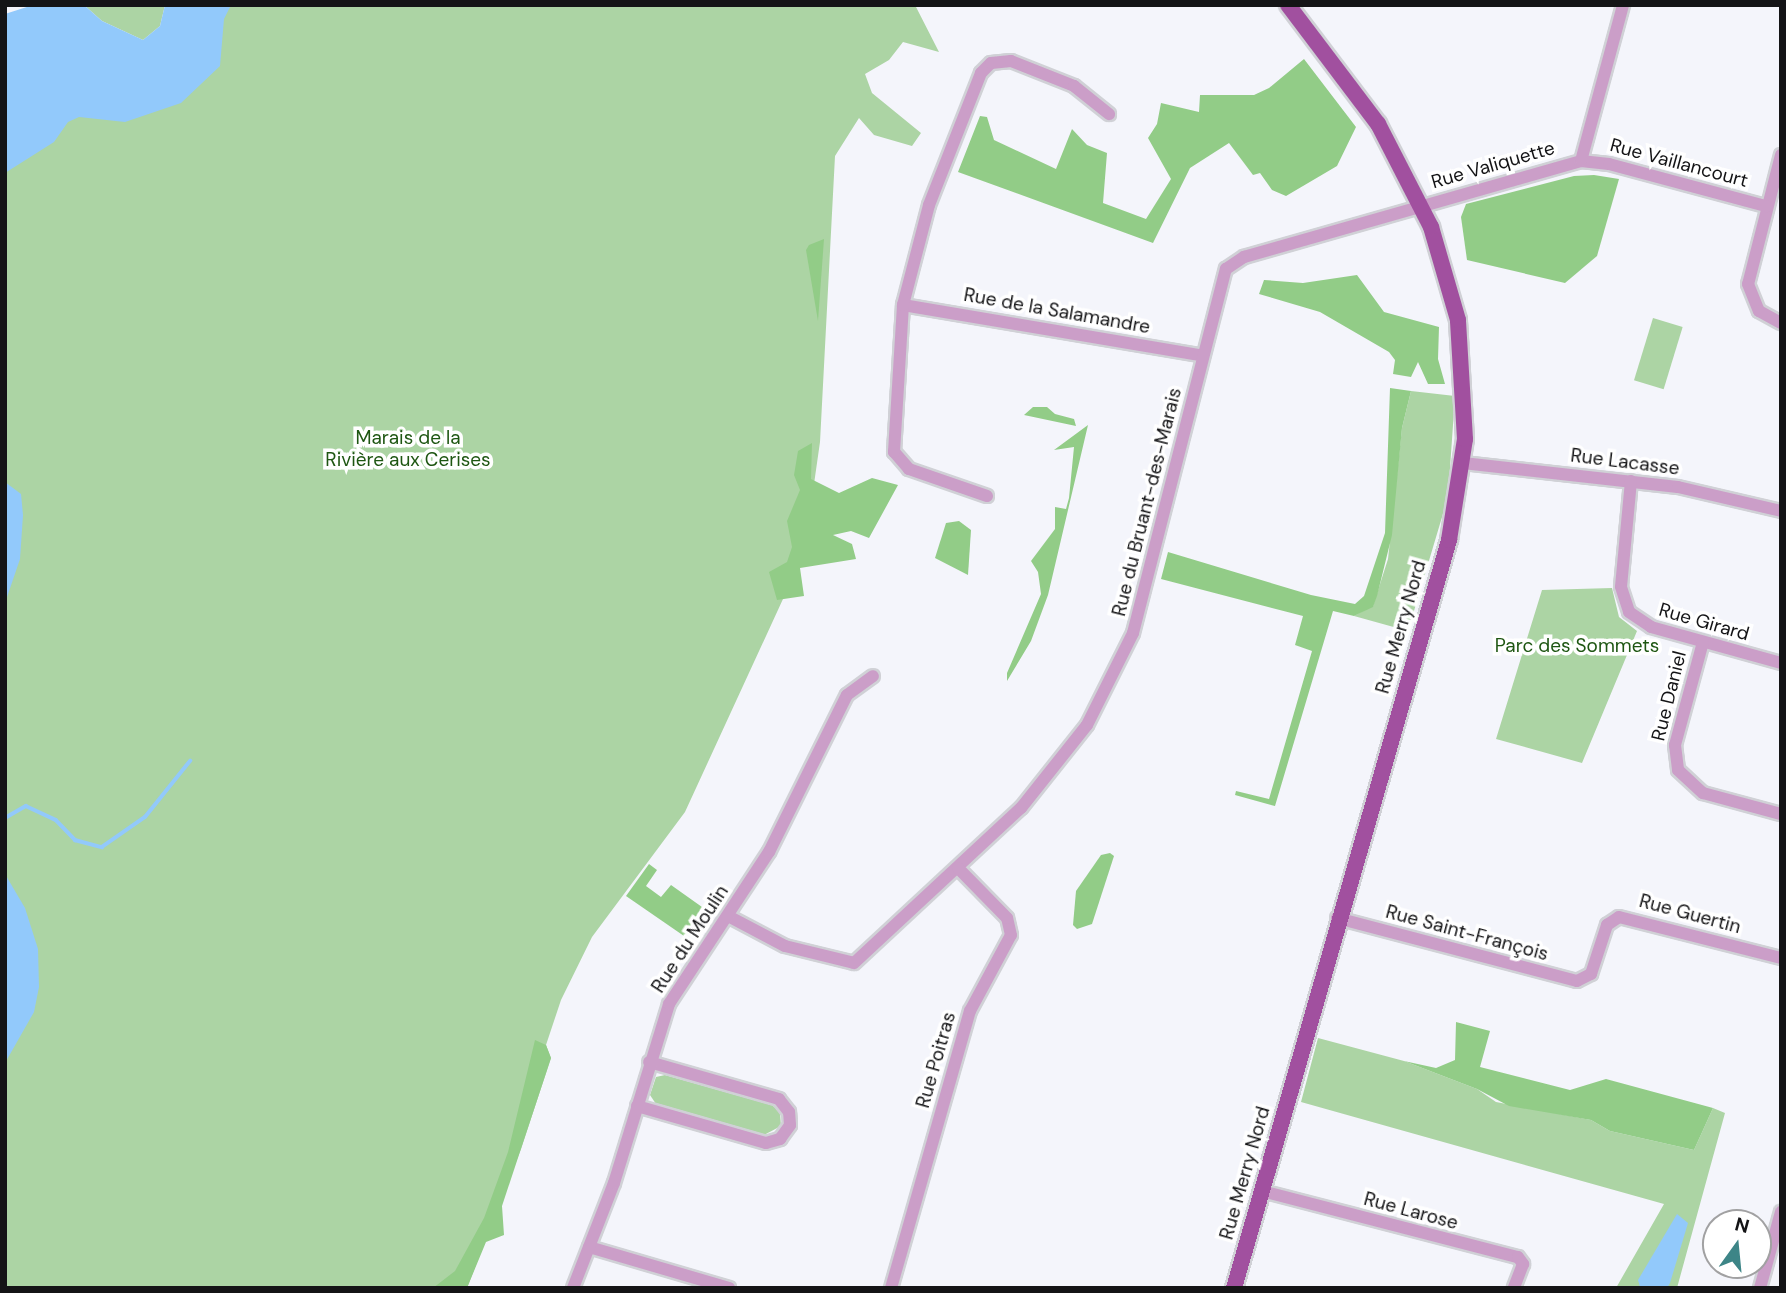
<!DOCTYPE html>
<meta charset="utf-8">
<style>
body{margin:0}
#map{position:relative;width:1786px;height:1293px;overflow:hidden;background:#f4f5fb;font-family:"DM Sans",sans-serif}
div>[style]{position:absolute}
.green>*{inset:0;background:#acd4a4;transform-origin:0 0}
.forest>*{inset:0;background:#92cc87}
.water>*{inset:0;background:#92c9fb}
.stream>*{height:3.5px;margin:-1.75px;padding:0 1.75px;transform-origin:1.75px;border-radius:1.75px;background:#92c9fb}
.roads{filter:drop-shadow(2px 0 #d0d1d6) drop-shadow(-2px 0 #d0d1d6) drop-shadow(0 2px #d0d1d6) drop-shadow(0 -2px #d0d1d6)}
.minor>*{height:12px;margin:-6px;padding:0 6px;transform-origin:6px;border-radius:6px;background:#cb9ec8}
.major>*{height:16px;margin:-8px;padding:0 8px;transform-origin:8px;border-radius:8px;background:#a1509f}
span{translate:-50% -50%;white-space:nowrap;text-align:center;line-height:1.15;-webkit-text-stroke:7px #fff;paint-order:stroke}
.street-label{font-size:19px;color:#141416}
.park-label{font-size:19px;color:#1e5612}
.frame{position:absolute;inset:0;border:7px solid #141416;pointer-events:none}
.north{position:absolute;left:1702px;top:1209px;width:70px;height:70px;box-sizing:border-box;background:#fff;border:2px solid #a1a1a2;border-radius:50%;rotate:15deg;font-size:19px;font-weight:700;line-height:28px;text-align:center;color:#141416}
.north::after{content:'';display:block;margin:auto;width:24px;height:32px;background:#3d8587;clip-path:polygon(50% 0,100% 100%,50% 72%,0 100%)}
</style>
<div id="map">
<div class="green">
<i style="clip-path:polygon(84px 5px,165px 5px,160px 26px,143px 40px,102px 21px)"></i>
<i style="clip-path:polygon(202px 5px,915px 5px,939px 52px,903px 42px,889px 60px,865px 74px,872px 93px,921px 133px,912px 146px,874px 135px,859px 118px,835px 156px,820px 442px,813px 491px,783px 599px,685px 812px,592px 937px,561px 1000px,546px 1045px,551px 1058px,521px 1149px,467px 1288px,5px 1288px,5px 80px,97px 92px)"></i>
<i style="left:1653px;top:318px;width:31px;height:65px;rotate:17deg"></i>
<i style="clip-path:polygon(1411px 391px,1455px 396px,1448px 497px,1408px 631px,1354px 616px,1373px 606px,1388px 559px,1402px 428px)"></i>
<i style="clip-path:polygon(1612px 588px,1619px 617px,1637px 631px,1582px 763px,1496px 739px,1542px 590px)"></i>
<i style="clip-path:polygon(1318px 1038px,1404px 1061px,1477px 1089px,1496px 1102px,1591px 1120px,1610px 1131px,1694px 1150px,1713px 1108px,1725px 1113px,1677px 1288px,1616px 1288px,1664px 1204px,1301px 1102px)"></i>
<i style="clip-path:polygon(665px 1075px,772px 1105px,780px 1112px,781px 1126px,764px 1135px,656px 1104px,650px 1095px,656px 1077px)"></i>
</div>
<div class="forest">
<i style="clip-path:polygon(1304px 59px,1356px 127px,1337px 166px,1286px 196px,1272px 190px,1260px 173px,1253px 175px,1229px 143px,1190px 168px,1153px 243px,958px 172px,980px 116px,987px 117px,994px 140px,1056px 169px,1072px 129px,1087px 145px,1107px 153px,1103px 203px,1146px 219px,1171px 179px,1148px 138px,1157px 124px,1161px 103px,1199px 112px,1200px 95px,1254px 95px,1269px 88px)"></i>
<i style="clip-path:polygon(1594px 175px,1619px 179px,1597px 256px,1565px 283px,1467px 260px,1461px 217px,1466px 204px,1574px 176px)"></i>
<i style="clip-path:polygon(824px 239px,818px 321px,806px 250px,809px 245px)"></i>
<i style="clip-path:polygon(1357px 275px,1384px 312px,1439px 327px,1438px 359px,1445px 384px,1428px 384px,1418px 362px,1411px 377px,1393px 374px,1395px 360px,1389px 352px,1320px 312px,1259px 294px,1264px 280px,1303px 283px)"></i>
<i style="clip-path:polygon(1390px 388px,1411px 391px,1402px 428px,1392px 535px,1377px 596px,1373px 607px,1354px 616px,1333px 611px,1275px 806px,1235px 795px,1236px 791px,1269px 799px,1312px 651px,1295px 645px,1303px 616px,1161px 579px,1168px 552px,1311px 595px,1355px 604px,1364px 596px,1385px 533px)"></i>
<i style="clip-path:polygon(1033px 407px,1047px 407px,1055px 414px,1074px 419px,1076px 426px,1024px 415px)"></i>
<i style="clip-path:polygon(1088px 425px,1048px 595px,1031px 641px,1007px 681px,1007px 673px,1041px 594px,1038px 572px,1031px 561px,1055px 529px,1055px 507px,1066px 509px,1069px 498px,1074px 447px,1054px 450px)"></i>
<i style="clip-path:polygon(812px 443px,811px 479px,839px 493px,872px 478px,898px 485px,869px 538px,851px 531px,833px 535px,852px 544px,856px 559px,800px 568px,804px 596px,777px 600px,769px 572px,787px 562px,792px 547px,787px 521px,800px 490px,794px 475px,798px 451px)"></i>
<i style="clip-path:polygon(959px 521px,971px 530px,968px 575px,935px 558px,946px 523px)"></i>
<i style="clip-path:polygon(1110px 853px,1114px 856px,1092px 924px,1077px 929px,1073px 925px,1076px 891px,1101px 855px)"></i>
<i style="clip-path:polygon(649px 864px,657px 870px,646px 886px,661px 897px,671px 885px,702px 907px,684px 936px,626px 896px)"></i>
<i style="clip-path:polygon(1456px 1022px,1490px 1031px,1480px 1067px,1570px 1090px,1606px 1079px,1713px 1108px,1694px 1150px,1610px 1131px,1591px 1120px,1509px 1106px,1477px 1089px,1404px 1061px,1436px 1068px,1455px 1060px)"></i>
<i style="clip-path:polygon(535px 1040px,546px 1045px,551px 1058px,502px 1206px,504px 1235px,486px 1242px,467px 1288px,433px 1288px,455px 1271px,484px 1218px,508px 1152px)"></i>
</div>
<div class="water">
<i style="clip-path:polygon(33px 5px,84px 5px,102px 21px,143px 40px,160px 26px,165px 5px,231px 5px,224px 19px,220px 66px,181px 103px,125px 122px,79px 117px,68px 122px,54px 142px,5px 173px,5px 14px)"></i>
<i style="clip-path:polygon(5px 482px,21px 494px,23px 515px,20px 559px,5px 603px)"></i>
<i style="clip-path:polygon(5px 874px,25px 908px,38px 949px,39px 987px,34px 1012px,5px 1063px)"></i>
<i style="clip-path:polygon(1677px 1214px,1688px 1223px,1670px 1283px,1667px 1288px,1640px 1287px,1638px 1280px)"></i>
</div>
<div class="stream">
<i style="left:5px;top:818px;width:24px;rotate:-30deg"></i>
<i style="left:26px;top:806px;width:33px;rotate:25deg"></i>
<i style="left:56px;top:820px;width:28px;rotate:46deg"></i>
<i style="left:75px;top:840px;width:28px;rotate:15deg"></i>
<i style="left:102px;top:847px;width:52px;rotate:-34.9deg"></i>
<i style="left:145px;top:817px;width:72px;rotate:-51.2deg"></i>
</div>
<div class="roads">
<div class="minor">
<i style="left:1781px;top:155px;width:133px;rotate:104.3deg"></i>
<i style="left:1748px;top:284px;width:29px;rotate:68deg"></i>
<i style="left:1759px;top:311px;width:25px;rotate:29deg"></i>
<i style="left:1581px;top:161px;width:28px;rotate:6deg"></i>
<i style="left:1609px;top:164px;width:163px;rotate:15deg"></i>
<i style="left:903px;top:305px;width:304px;rotate:9.6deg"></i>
<i style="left:1463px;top:463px;width:216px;rotate:6.4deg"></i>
<i style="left:1678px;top:487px;width:106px;rotate:13.1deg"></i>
<i style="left:1631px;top:481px;width:106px;rotate:95.4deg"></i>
<i style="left:1621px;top:587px;width:26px;rotate:72deg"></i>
<i style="left:1629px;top:612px;width:27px;rotate:34deg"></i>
<i style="left:1651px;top:627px;width:135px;rotate:15.5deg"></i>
<i style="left:987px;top:496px;width:83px;rotate:-160.9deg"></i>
<i style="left:909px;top:469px;width:23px;rotate:-131deg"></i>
<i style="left:894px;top:452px;width:147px;rotate:-86.5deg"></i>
<i style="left:903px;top:305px;width:103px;rotate:-75.4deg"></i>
<i style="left:929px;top:205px;width:142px;rotate:-68.5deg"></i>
<i style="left:981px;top:73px;width:14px;rotate:-45deg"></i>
<i style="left:991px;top:63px;width:20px;rotate:-6deg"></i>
<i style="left:1011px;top:61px;width:68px;rotate:21.6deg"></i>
<i style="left:1074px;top:86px;width:45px;rotate:38.7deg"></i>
<i style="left:1703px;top:642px;width:107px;rotate:105.2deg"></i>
<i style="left:1675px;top:745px;width:25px;rotate:83deg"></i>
<i style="left:1678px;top:770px;width:34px;rotate:43deg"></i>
<i style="left:1703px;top:793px;width:81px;rotate:15.1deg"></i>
<i style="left:728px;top:916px;width:64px;rotate:27.8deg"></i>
<i style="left:785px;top:946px;width:71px;rotate:13.8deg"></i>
<i style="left:854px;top:963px;width:228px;rotate:-42.9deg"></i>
<i style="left:1021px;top:808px;width:106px;rotate:-51.5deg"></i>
<i style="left:1087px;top:725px;width:103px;rotate:-63.4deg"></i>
<i style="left:1133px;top:633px;width:376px;rotate:-75.7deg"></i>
<i style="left:1226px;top:269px;width:22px;rotate:-34deg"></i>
<i style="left:1244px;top:257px;width:350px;rotate:-15.9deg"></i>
<i style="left:1581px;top:161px;width:162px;rotate:-74.9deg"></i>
<i style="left:1337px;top:918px;width:248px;rotate:14.7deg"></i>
<i style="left:1577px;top:981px;width:16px;rotate:-27deg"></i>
<i style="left:1591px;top:974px;width:52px;rotate:-71.9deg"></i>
<i style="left:1607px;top:925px;width:14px;rotate:-34deg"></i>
<i style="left:1619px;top:917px;width:167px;rotate:14.2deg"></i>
<i style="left:637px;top:1106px;width:134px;rotate:16deg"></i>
<i style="left:766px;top:1143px;width:15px;rotate:-16deg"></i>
<i style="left:780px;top:1139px;width:17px;rotate:-54deg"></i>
<i style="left:790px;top:1125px;width:13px;rotate:-94deg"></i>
<i style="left:789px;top:1112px;width:16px;rotate:-128deg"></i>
<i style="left:779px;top:1099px;width:135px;rotate:-164.1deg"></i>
<i style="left:1262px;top:1191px;width:264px;rotate:14.5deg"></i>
<i style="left:1518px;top:1257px;width:9px;rotate:54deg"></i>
<i style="left:1523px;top:1264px;width:26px;rotate:111deg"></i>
<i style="left:589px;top:1247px;width:146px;rotate:16.3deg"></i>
<i style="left:573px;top:1288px;width:113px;rotate:-68.7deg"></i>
<i style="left:614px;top:1183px;width:187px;rotate:-72.9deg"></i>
<i style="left:669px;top:1004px;width:182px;rotate:-56.7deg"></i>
<i style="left:769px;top:852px;width:175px;rotate:-63.6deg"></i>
<i style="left:847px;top:695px;width:32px;rotate:-36deg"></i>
<i style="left:891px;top:1288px;width:288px;rotate:-74.1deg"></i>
<i style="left:970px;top:1011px;width:86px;rotate:-61.7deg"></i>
<i style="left:1011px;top:935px;width:17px;rotate:-103deg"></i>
<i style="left:1007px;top:918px;width:70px;rotate:-134.4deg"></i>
<i style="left:1760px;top:1288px;width:79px;rotate:-74.6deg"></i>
</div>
<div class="major">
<i style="left:1234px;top:1288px;width:778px;rotate:-73.96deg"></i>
<i style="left:1449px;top:540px;width:102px;rotate:-81deg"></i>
<i style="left:1465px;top:439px;width:119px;rotate:-93.4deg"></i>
<i style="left:1458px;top:320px;width:97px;rotate:-106.2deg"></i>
<i style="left:1431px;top:227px;width:116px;rotate:-117.2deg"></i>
<i style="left:1378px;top:124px;width:149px;rotate:-127.1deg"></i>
</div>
</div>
<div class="street-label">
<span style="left:1679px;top:163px;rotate:15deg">Rue Vaillancourt</span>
<span style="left:1493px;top:165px;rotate:-16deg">Rue Valiquette</span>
<span style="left:1057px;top:311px;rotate:10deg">Rue de la Salamandre</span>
<span style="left:1625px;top:462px;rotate:7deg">Rue Lacasse</span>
<span style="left:1147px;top:502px;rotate:-76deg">Rue du Bruant-des-Marais</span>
<span style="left:1704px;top:622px;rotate:16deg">Rue Girard</span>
<span style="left:1401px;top:627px;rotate:-74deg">Rue Merry Nord</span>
<span style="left:1669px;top:696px;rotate:-76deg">Rue Daniel</span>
<span style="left:1690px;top:914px;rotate:15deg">Rue Guertin</span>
<span style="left:1467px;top:933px;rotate:15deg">Rue Saint-François</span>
<span style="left:690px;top:939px;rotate:-57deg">Rue du Moulin</span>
<span style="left:936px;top:1060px;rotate:-74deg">Rue Poitras</span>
<span style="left:1245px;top:1173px;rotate:-74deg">Rue Merry Nord</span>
<span style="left:1411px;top:1211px;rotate:15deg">Rue Larose</span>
</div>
<div class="park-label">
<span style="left:408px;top:449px">Marais de la<br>Rivière aux Cerises</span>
<span style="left:1577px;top:646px">Parc des Sommets</span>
</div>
<div class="frame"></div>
<div class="north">N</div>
</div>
